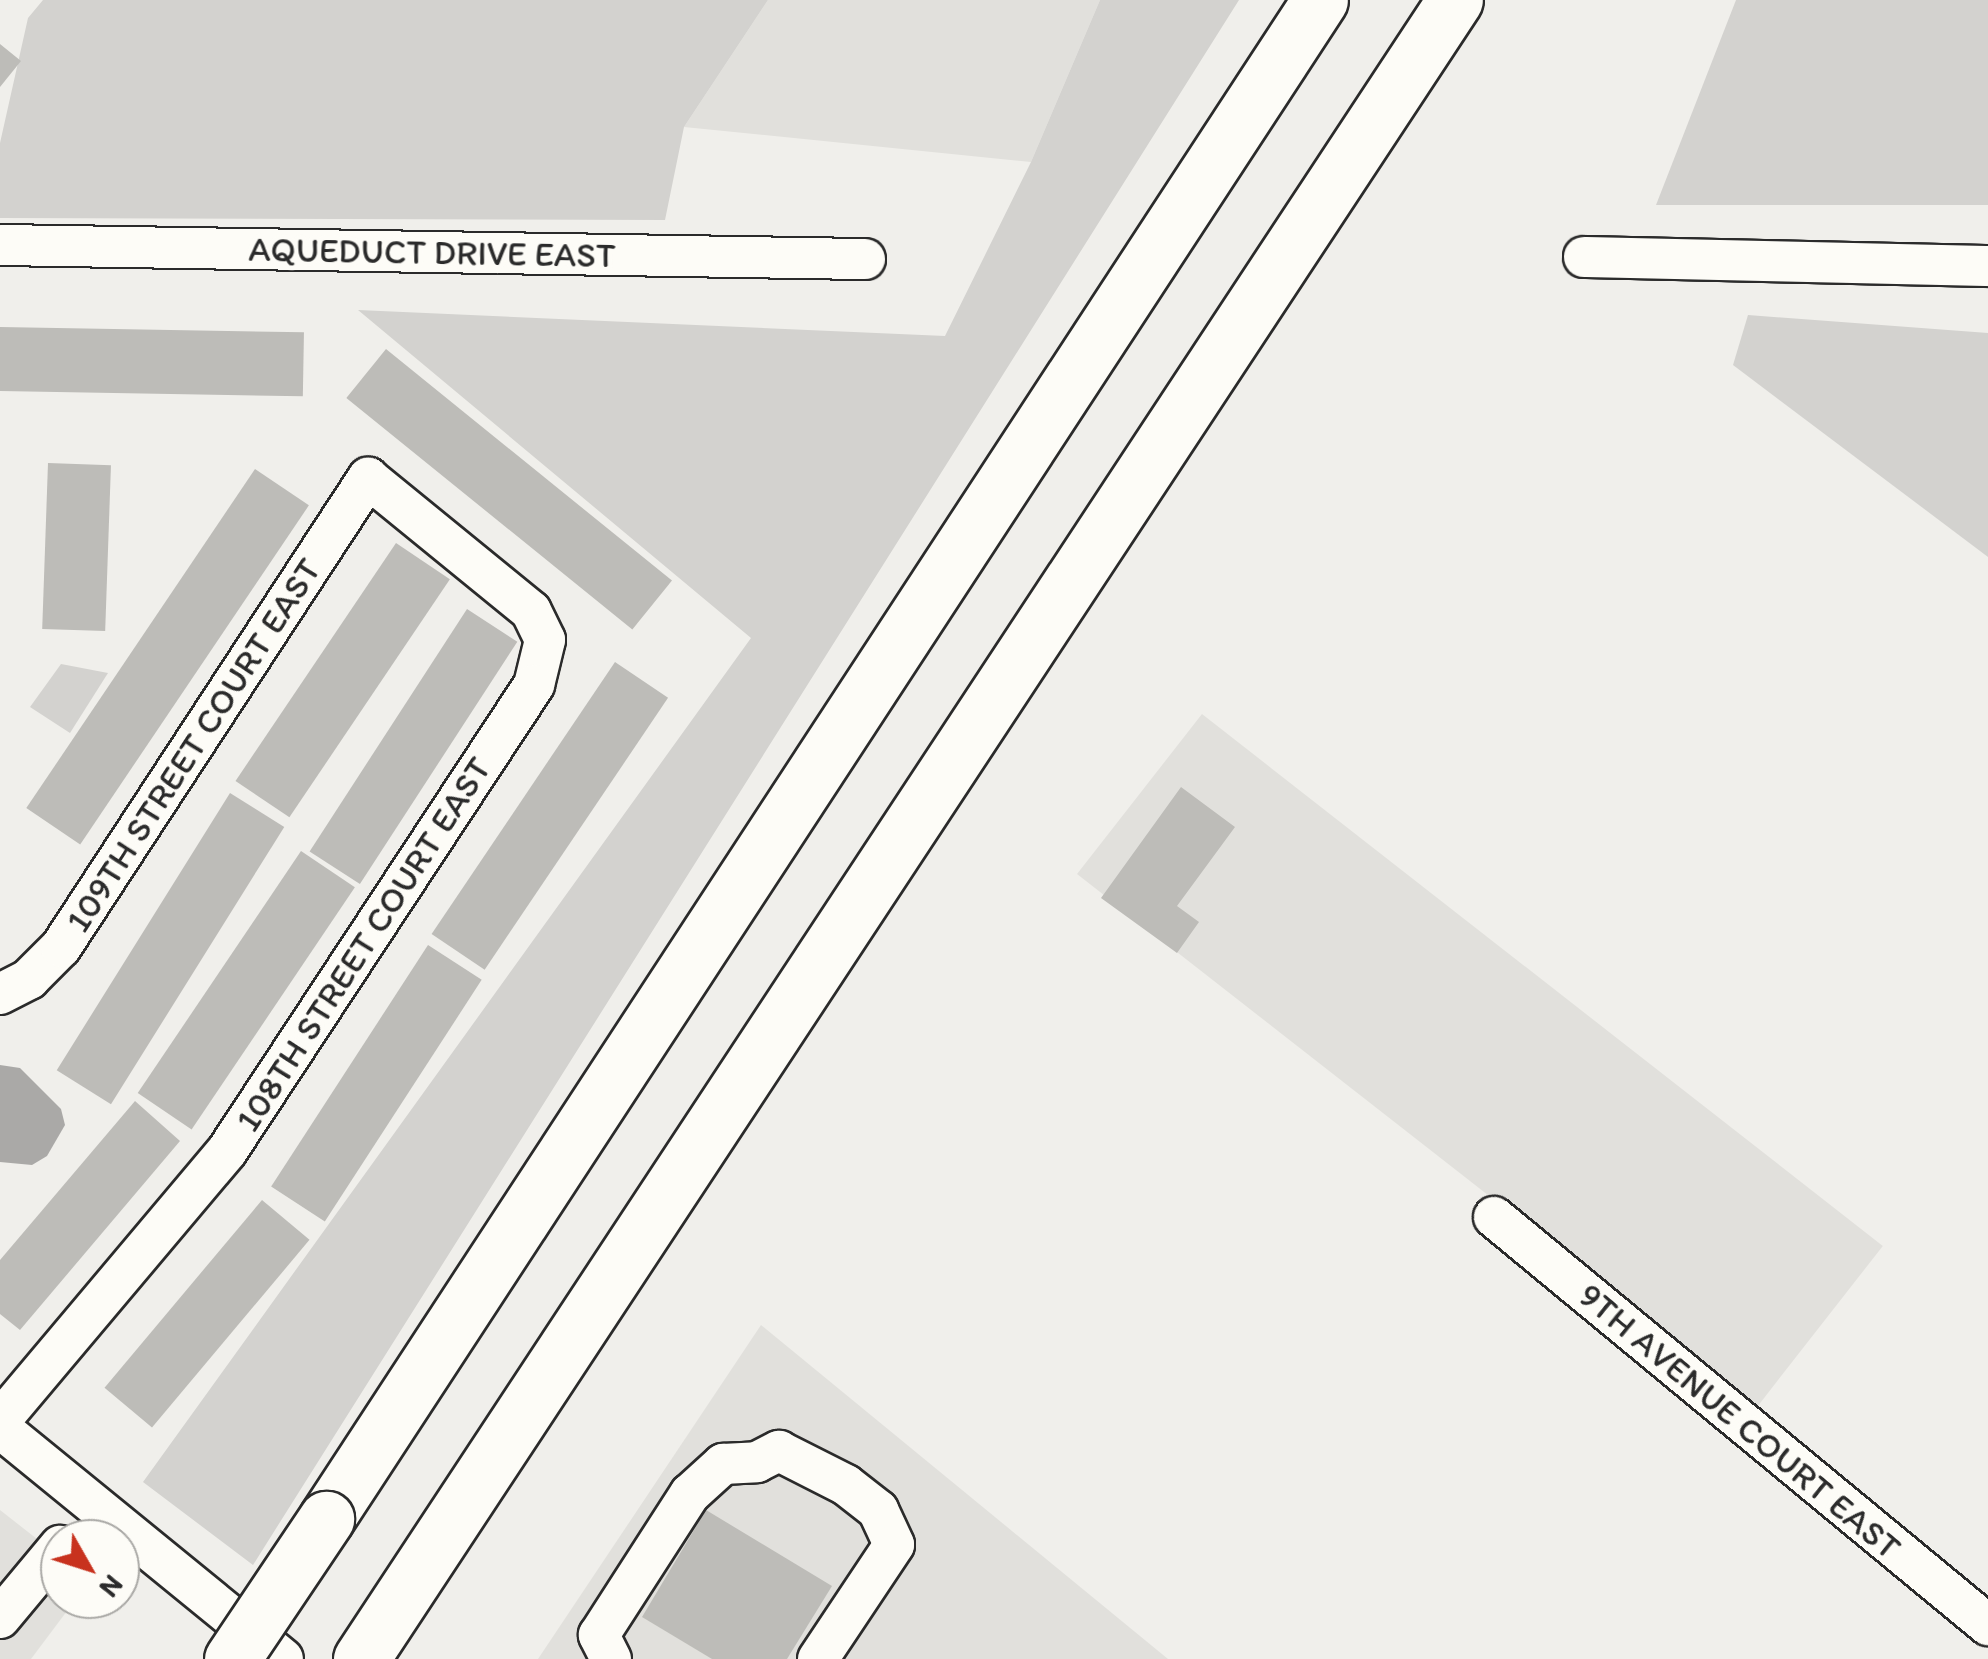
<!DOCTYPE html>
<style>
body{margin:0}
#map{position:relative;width:1988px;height:1659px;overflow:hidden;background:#f0efeb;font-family:Itim,sans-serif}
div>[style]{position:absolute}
.built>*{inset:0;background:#e1e0dc;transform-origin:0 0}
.green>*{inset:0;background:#d3d2cf}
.water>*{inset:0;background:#aaa9a7}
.building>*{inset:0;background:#bdbcb8;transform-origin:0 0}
.roads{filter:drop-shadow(2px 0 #2b2b2b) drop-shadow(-2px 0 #2b2b2b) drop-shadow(0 2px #2b2b2b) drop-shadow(0 -2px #2b2b2b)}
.minor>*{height:40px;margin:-20px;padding:0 20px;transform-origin:20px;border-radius:20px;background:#fdfcf7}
.highway>*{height:55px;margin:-27.5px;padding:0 27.5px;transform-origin:27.5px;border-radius:27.5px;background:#fdfcf7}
.bridges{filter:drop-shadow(2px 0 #2b2b2b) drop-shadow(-2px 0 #2b2b2b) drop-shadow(0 2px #2b2b2b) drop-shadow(0 -2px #2b2b2b)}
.highway-bridge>*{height:55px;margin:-27.5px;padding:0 27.5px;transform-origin:27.5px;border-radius:27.5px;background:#fdfcf7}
span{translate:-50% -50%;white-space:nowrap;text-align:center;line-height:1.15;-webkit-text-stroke:9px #fdfcf7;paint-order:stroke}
.street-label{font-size:35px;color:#2b2b2b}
.north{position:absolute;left:40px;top:1519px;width:100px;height:100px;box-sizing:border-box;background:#fdfcf7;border:2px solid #a9a8a5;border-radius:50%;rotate:129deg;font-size:28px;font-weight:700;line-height:40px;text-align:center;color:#2b2b2b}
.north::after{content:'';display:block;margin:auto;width:35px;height:45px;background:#c8321e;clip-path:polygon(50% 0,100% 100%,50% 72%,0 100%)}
</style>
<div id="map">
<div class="built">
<i style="clip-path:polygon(768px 0,1100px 0,1031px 162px,684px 127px)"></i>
<i style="left:1202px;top:714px;width:864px;height:203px;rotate:38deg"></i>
<i style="clip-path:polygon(761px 1325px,1168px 1659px,538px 1659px)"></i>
<i style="clip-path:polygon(0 1510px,60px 1557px,60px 1599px,76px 1599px,31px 1659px,0 1659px)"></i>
</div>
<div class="green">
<i style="clip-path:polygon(43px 0,768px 0,684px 127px,665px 220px,0 218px,0 143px,28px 18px)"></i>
<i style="clip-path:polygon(1100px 0,1239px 0,253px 1565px,143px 1482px,751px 638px,358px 310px,945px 336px,1031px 162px)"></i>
<i style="clip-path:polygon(1736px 0,1988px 0,1988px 205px,1656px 205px)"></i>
<i style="clip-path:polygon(1748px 315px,1988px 333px,1988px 557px,1733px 365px)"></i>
<i style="clip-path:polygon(61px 664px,108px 673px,70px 733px,30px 707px)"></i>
</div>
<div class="water">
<i style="clip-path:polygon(0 1065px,20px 1068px,61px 1109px,65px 1125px,47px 1156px,32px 1165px,0 1162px)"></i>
</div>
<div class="building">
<i style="clip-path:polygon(0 44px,21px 61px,0 87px)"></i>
<i style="left:0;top:327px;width:304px;height:64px;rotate:1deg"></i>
<i style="left:386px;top:349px;width:368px;height:63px;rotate:39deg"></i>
<i style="left:48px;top:463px;width:63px;height:166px;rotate:2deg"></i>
<i style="left:255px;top:469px;width:65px;height:409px;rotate:34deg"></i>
<i style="left:396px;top:543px;width:65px;height:287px;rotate:34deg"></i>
<i style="left:467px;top:609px;width:60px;height:289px;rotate:33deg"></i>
<i style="left:615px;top:662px;width:64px;height:328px;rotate:34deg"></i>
<i style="clip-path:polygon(1181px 787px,1235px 827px,1177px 906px,1199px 922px,1177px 953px,1101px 898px)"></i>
<i style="left:230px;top:793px;width:64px;height:327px;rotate:32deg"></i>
<i style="left:301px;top:851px;width:65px;height:292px;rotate:34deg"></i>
<i style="left:428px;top:945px;width:64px;height:288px;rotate:33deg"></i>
<i style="clip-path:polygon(135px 1101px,180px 1141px,20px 1330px,0 1314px,0 1260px)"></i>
<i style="left:262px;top:1200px;width:62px;height:245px;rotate:40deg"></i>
<i style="clip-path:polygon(706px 1510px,832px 1586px,787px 1659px,712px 1659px,642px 1617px)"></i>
</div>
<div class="roads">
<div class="minor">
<i style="left:0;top:245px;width:865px;rotate:0.93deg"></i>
<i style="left:1584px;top:257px;width:404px;rotate:1.3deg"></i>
<i style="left:0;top:994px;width:33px;rotate:-27deg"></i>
<i style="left:29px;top:979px;width:45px;rotate:-45deg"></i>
<i style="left:61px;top:947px;width:561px;rotate:-56.79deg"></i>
<i style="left:368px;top:478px;width:210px;rotate:39.2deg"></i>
<i style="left:531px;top:611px;width:32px;rotate:64deg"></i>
<i style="left:545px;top:640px;width:46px;rotate:103.7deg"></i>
<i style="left:534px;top:685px;width:558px;rotate:123.38deg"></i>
<i style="left:227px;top:1151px;width:353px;rotate:130.1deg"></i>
<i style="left:1494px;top:1217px;width:641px;rotate:39.55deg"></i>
<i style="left:0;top:1428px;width:365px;rotate:39.2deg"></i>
<i style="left:0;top:1618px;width:94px;rotate:-50.2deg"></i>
<i style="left:611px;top:1659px;width:27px;rotate:-117deg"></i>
<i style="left:599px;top:1635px;width:168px;rotate:-57.2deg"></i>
<i style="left:690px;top:1494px;width:45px;rotate:-42.3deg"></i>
<i style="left:723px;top:1464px;width:34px;rotate:-3deg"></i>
<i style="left:757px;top:1462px;width:25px;rotate:-27deg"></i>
<i style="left:779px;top:1451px;width:75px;rotate:26.9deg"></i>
<i style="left:846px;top:1485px;width:41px;rotate:38deg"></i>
<i style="left:878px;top:1510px;width:38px;rotate:65deg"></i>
<i style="left:894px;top:1545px;width:137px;rotate:123.7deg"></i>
</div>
<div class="highway">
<i style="left:326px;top:1519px;width:1815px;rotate:-56.8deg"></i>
<i style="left:361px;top:1659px;width:1987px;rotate:-56.6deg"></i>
</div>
</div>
<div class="bridges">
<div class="highway-bridge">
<i style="left:232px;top:1659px;width:169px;rotate:-56.1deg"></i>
</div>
</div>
<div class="street-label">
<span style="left:432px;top:252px;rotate:1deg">AQUEDUCT DRIVE EAST</span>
<span style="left:193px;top:745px;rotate:-57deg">109TH STREET COURT EAST</span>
<span style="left:363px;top:944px;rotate:-57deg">108TH STREET COURT EAST</span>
<span style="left:1740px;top:1421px;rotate:40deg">9TH AVENUE COURT EAST</span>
</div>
<div class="north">N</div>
</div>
